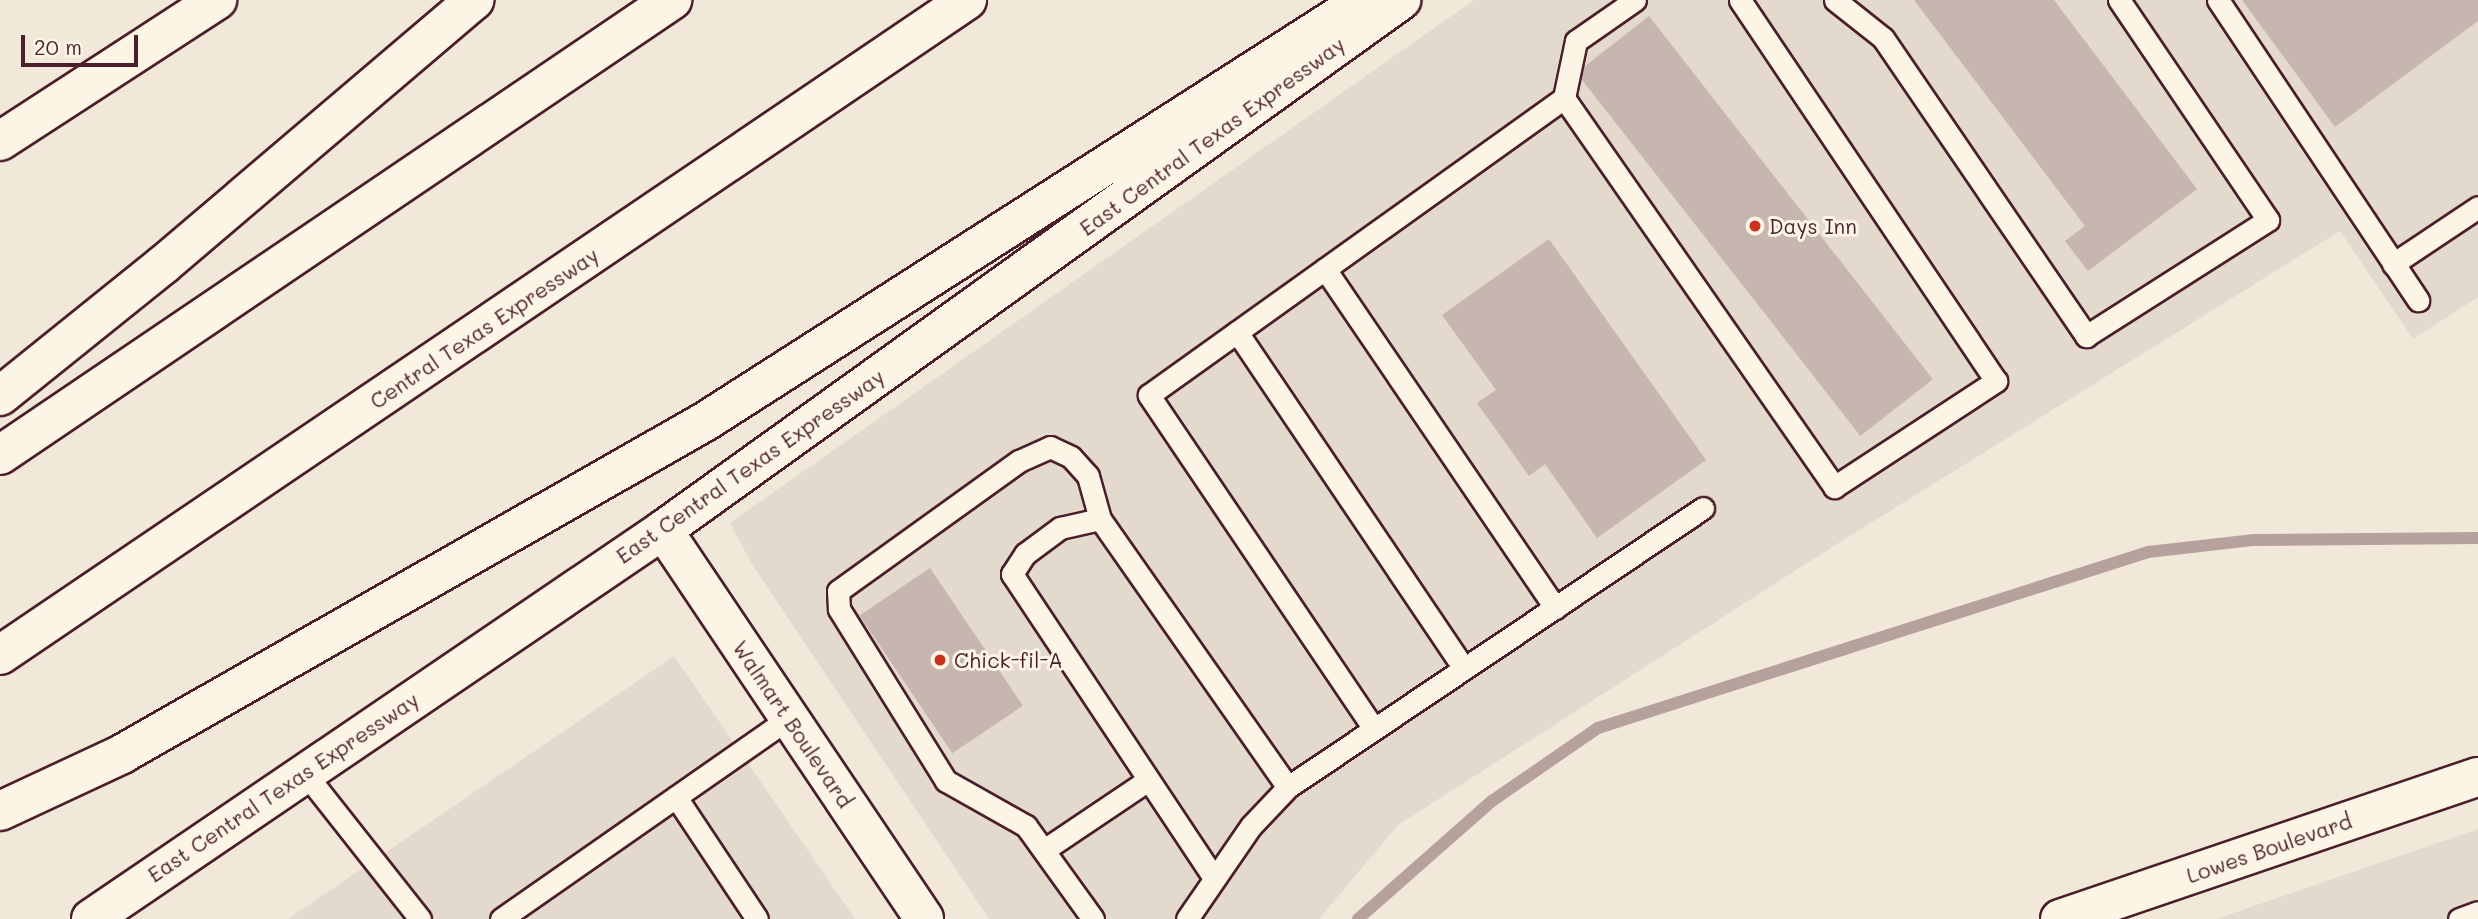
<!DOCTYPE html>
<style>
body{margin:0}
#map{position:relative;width:2478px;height:919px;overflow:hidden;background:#f1e8da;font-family:Mali,sans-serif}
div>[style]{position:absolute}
.built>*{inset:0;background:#e4d9cd}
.stream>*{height:12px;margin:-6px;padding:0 6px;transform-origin:6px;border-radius:6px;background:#b6a19c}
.building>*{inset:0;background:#c7b6af;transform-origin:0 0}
.roads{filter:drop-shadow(2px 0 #4a1f2b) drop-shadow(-2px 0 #4a1f2b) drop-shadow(0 2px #4a1f2b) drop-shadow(0 -2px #4a1f2b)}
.service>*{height:21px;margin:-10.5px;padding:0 10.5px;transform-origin:10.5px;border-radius:10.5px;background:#fcf5e5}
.minor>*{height:38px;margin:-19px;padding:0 19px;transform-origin:19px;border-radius:19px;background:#fcf5e5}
.tertiary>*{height:38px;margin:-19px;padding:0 19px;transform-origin:19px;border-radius:19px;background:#fcf5e5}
.secondary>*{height:38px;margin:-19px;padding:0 19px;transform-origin:19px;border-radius:19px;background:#fcf5e5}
.motorway>*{height:38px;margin:-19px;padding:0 19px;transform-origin:19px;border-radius:19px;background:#fcf5e5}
.dots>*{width:19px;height:19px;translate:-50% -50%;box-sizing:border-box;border:4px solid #fcf5e5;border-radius:50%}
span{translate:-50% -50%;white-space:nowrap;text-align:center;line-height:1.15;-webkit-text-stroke:6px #fcf5e5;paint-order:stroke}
.street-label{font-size:21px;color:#4a1f2b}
.poi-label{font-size:21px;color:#4a1f2b}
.left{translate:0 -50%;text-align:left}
.scale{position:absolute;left:21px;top:35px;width:117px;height:32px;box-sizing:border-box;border:4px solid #4a1f2b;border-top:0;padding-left:9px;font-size:21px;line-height:24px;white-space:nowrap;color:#4a1f2b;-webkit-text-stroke:5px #fcf5e5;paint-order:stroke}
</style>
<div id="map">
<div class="built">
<i style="clip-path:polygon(1474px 0,2478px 0,2478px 297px,2413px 339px,2340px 231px,1845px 539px,1398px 825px,1319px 919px,989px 919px,752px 564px,730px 523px)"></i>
<i style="clip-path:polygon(674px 656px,855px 919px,288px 919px)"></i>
<i style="clip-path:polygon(2478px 829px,2478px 919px,2216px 919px)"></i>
</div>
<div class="stream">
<i style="left:1358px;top:919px;width:179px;rotate:-41.4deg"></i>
<i style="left:1492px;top:801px;width:129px;rotate:-34.6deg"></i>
<i style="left:1598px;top:728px;width:577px;rotate:-17.74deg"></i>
<i style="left:2148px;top:552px;width:107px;rotate:-6.5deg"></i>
<i style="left:2254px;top:540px;width:224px;rotate:-0.5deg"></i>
</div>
<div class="building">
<i style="clip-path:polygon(1914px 0,2054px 0,2197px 189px,2088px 271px,2065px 241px,2085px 226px)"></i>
<i style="clip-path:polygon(2242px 0,2478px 0,2478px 21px,2335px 127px)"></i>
<i style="left:1649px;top:16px;width:461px;height:92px;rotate:52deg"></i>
<i style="clip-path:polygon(1549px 239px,1706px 460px,1597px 538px,1545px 464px,1529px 476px,1477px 403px,1496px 390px,1442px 315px)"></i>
<i style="left:930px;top:568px;width:166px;height:85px;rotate:56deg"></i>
</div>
<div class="roads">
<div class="service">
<i style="left:1635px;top:0;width:72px;rotate:145.2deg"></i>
<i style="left:1576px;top:41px;width:58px;rotate:101.9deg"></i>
<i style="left:1564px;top:98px;width:474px;rotate:55.2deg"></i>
<i style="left:1834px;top:487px;width:194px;rotate:-33.2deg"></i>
<i style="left:1996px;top:381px;width:459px;rotate:-123.9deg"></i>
<i style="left:1835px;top:0;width:61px;rotate:38.4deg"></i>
<i style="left:1883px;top:38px;width:361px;rotate:55.7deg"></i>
<i style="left:2086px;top:336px;width:216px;rotate:-32.5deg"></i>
<i style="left:2268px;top:220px;width:266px;rotate:-124.1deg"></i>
<i style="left:2218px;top:0;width:361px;rotate:56.3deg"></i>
<i style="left:2393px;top:264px;width:102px;rotate:-33.8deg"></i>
<i style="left:1325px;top:269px;width:410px;rotate:55.8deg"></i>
<i style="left:1237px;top:332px;width:406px;rotate:56deg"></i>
<i style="left:1374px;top:729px;width:403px;rotate:-124deg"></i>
<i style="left:1149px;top:395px;width:510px;rotate:-35.59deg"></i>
<i style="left:304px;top:772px;width:187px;rotate:51.7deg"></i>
<i style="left:676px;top:797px;width:146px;rotate:56.4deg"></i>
<i style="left:1044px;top:850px;width:125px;rotate:-33.9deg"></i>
<i style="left:1214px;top:878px;width:365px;rotate:-123.6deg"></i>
<i style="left:1012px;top:574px;width:24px;rotate:-57deg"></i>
<i style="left:1025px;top:554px;width:44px;rotate:-36.6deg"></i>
<i style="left:1060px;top:528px;width:41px;rotate:-12.7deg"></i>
<i style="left:1100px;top:519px;width:327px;rotate:55deg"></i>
<i style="left:501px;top:919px;width:351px;rotate:-34.9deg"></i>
<i style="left:1093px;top:919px;width:115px;rotate:-125.8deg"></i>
<i style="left:1026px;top:826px;width:92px;rotate:-150.6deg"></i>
<i style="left:946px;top:781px;width:203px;rotate:-121.9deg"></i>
<i style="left:839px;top:609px;width:18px;rotate:-93deg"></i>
<i style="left:838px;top:591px;width:223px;rotate:-35.7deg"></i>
<i style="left:1019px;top:461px;width:34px;rotate:-24deg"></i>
<i style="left:1050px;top:447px;width:23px;rotate:25deg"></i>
<i style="left:1071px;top:457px;width:25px;rotate:48deg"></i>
<i style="left:1088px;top:476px;width:45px;rotate:74.4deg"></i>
<i style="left:1187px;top:919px;width:113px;rotate:-55.5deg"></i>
<i style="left:1251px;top:826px;width:54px;rotate:-46.5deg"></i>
<i style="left:1288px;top:787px;width:500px;rotate:-33.91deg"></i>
<i style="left:2459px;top:919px;width:20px;rotate:-20deg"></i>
</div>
<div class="minor">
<i style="left:663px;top:530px;width:468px;rotate:56.1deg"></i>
</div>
<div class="tertiary">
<i style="left:2060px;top:919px;width:441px;rotate:-18.8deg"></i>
</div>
<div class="secondary">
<i style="left:0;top:141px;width:259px;rotate:-33deg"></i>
<i style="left:91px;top:919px;width:692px;rotate:-34.22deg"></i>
<i style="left:663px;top:530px;width:909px;rotate:-35.68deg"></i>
</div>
<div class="motorway">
<i style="left:0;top:396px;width:209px;rotate:-38.8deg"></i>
<i style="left:163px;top:265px;width:409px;rotate:-40.4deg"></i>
<i style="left:0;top:455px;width:812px;rotate:-34.1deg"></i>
<i style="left:0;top:655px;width:1168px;rotate:-34.11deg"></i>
<i style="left:0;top:811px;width:135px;rotate:-25deg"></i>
<i style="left:122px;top:754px;width:672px;rotate:-29.69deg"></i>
<i style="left:706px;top:421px;width:781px;rotate:-32.61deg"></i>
</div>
</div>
<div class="dots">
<i style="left:1755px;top:226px;background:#c8321e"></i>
<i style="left:940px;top:660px;background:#c8321e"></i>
</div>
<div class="street-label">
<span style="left:1212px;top:136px;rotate:-36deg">East Central Texas Expressway</span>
<span style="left:484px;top:328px;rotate:-34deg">Central Texas Expressway</span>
<span style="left:750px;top:466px;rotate:-35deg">East Central Texas Expressway</span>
<span style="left:793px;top:724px;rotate:56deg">Walmart Boulevard</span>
<span style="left:283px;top:787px;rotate:-34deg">East Central Texas Expressway</span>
<span style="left:2269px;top:848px;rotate:-19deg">Lowes Boulevard</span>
</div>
<div class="poi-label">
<span class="left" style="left:1769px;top:226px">Days Inn</span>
<span class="left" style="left:954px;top:660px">Chick-fil-A</span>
</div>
<div class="scale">20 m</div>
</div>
